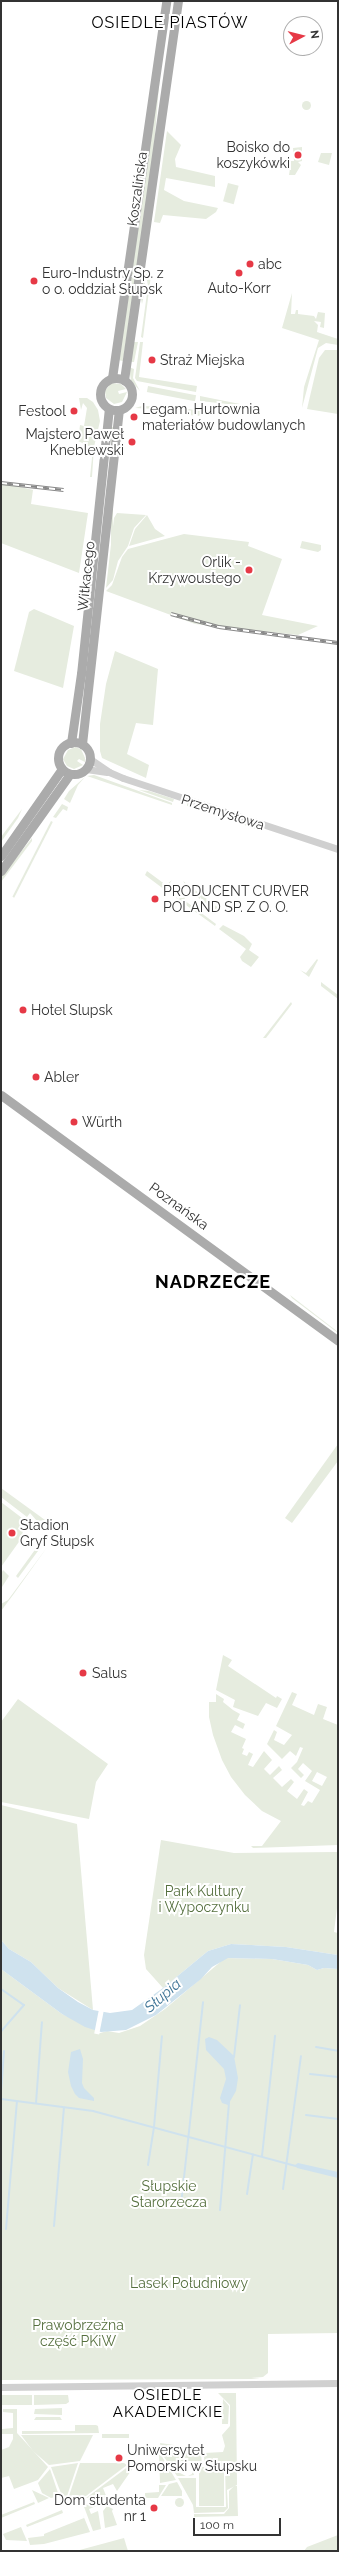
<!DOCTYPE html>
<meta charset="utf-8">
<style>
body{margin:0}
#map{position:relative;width:339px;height:2552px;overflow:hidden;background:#fff;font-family:Raleway,sans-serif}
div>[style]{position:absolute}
.green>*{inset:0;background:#e6ecdf;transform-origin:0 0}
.round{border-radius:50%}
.water>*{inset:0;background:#cfe2ee}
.pier>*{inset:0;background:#fff;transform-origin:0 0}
.stream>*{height:2px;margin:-1px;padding:0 1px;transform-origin:1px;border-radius:1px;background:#cfe2ee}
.minor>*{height:7px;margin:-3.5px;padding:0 3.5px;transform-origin:3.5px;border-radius:3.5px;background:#d0d0d0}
.major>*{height:9px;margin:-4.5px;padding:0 4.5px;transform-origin:4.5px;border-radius:4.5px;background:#ababab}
.major>.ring{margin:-4.5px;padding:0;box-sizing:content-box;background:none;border:9px solid #ababab;border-radius:50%}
.rail>*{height:3.5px;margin-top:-1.75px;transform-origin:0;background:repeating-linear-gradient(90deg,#fff 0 6px,#888 0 12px);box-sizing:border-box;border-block:1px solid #888}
.dots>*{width:11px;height:11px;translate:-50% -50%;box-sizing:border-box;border:2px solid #fff;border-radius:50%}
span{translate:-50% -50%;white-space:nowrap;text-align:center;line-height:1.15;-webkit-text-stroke:4px #fff;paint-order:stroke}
.poi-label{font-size:14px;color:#333}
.right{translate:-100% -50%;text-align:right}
.left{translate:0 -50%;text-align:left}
.street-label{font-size:14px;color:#333}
.park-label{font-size:14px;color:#56703f}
.water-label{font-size:15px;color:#3f7597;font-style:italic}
.neighbourhood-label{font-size:15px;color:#000;letter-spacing:1px}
.quarter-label{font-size:16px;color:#000;letter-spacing:1px}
.district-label{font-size:18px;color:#000;font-weight:700;letter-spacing:1px}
.frame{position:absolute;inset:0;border:2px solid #333;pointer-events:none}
.north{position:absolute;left:283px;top:16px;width:40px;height:40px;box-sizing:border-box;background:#fff;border:1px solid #adadad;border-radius:50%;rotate:83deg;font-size:11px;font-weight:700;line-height:16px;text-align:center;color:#333}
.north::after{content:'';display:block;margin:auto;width:14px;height:18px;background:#e63946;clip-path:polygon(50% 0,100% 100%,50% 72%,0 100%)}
.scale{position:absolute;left:193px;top:2518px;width:88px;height:18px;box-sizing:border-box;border:2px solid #333;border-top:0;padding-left:5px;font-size:12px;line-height:14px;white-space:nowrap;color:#333;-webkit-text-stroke:3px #fff;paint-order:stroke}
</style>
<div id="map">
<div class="green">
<i style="clip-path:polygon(160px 74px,153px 159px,123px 361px,118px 360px)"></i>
<i class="round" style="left:301.5px;top:100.5px;width:9px;height:9px"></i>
<i style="clip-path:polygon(167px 131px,181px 145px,175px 159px,176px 167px,215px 176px,215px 187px,166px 178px,164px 190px,184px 201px,218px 208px,216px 212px,206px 219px,163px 215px,160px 223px,154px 222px)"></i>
<i style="clip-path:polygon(302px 147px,302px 161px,298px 162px,301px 165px,295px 175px,289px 175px,291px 161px,294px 161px,293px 148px)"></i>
<i style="clip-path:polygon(321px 153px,332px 153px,329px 165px,318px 162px)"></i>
<i style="left:228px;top:183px;width:11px;height:19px;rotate:15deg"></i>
<i style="clip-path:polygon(146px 274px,151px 275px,143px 338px,141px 337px,148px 286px)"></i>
<i style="clip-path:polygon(142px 276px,146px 286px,142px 304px,140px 293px)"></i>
<i style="clip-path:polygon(292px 293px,291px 314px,295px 314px,296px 310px,298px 310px,298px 314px,314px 316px,316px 319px,318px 312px,325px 313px,324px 328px,320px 327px,321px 322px,314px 321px,318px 325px,317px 332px,338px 339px,338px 345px,326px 343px,318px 348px,302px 408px,304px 387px,319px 340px,282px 328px)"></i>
<i style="clip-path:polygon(133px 342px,138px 342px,134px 362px,130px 362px)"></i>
<i style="clip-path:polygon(140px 342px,143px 342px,139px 377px,197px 386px,196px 392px,137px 381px,135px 378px)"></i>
<i style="clip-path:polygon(325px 350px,338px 350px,338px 414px,307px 409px,319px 358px)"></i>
<i style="clip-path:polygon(129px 367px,134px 369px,133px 378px,140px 391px,131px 381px)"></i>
<i style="clip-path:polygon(111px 383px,121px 384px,126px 389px,118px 391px,119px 394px,127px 392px,122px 402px,114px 404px,106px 398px,105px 391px)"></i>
<i style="left:148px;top:386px;width:49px;height:6px;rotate:11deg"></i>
<i style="clip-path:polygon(200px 396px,255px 407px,200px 401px)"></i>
<i style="clip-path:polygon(79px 398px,87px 398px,93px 402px,98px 410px,100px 421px,94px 447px,92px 477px,90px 477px,93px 448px,78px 441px,80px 425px,84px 426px,87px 408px,83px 403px,81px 410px)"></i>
<i style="clip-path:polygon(142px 406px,173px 407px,204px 411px,203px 415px,197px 416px,182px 414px,180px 410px,135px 408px)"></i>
<i style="left:111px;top:427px;width:2px;height:143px"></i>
<i style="clip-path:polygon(1px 482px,33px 490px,31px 504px,88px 513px,79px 573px,1px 543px)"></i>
<i style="clip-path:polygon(117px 513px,146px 515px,134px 528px,128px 546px,118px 561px,113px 580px,106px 588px,114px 518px)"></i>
<i style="clip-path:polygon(147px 515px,155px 529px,165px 536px,129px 546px,135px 529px)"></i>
<i style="clip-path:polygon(184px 534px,249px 542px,248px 546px,282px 559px,262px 615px,318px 626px,298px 635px,195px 624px,106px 591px,112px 585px,122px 557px,128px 549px)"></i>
<i style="clip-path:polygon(302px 541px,321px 545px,321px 550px,318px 552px,300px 548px)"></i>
<i style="clip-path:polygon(34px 609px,74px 626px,63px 688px,14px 671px,29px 612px)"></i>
<i style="clip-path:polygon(115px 651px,158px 669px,153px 725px,136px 723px,127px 754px,149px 765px,146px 778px,102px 758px,100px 751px,100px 724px,106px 684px)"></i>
<i style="clip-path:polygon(75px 747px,81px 749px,85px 758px,85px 762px,79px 759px,77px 761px,83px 765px,74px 769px,67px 766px,63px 759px,68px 750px)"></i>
<i style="clip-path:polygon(94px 775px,172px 803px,172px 805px,87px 776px)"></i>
<i style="clip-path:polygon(85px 777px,78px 785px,70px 803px,64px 799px,69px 791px)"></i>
<i style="clip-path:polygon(139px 790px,149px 791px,174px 799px,173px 802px)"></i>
<i style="clip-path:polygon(187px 803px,215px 812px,217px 816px,187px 806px)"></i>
<i style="clip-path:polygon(62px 804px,68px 807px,67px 811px,63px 809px,56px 818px,53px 817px)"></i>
<i style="clip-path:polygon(22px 809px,18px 818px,1px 842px,1px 837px)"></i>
<i style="left:239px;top:820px;width:24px;height:3px;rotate:19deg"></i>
<i style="left:51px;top:821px;width:2px;height:85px;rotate:27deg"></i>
<i style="clip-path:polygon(32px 838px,32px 841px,1px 882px,1px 877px)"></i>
<i style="clip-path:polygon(147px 871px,166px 885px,172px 880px,165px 890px,145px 875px)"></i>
<i style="clip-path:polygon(183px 881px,220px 909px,220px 911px,216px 911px,189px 891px)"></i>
<i style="clip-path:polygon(176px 892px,174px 895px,178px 899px,186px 896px,184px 900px,216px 924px,215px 926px,172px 895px)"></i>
<i style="clip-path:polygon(223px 925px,244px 936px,252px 944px,249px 950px,259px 957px,251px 967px,242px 961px,240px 957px,246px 949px,219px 929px)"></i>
<i style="clip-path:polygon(317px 959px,318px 960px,309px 977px,300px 970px,306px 973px)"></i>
<i style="clip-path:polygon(321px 982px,338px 995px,338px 999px,321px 986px)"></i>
<i style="clip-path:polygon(291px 1002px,292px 1004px,266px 1038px,263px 1038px)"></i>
<i style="clip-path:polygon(159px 1190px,179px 1205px,177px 1207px,161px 1195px)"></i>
<i style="clip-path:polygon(290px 1295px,338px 1332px,338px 1333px,292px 1298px)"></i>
<i style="clip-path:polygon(338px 1444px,338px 1461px,292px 1523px,285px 1518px)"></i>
<i style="clip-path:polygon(1px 1488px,45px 1520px,37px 1521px,30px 1513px,27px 1517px,1px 1497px)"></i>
<i style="clip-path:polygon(1px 1502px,22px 1518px,24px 1527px,21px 1539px,1px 1567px)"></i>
<i style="clip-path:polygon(48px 1546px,13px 1595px,1px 1611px,1px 1604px,8px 1600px)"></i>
<i style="clip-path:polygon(37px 1547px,38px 1551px,18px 1578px,16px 1576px)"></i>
<i style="clip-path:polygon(3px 1570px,9px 1576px,2px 1587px,1px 1574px)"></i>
<i style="clip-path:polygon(223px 1655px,232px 1660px,228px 1666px,276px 1698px,277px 1696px,282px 1699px,277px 1708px,266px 1703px,258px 1716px,233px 1707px,235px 1700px,216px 1690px)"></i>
<i style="clip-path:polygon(evenodd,292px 1692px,297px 1694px,292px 1705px,314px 1715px,318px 1704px,327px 1707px,323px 1719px,338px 1725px,338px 1845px,253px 1848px,251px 1846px,262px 1846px,281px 1821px,262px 1811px,245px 1795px,231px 1777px,222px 1760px,213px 1735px,209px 1717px,209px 1702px,216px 1702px,216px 1694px,224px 1699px,223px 1702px,233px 1710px,240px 1714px,237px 1720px,245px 1724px,243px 1729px,235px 1725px,231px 1732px,246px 1739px,242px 1748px,244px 1749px,242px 1754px,247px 1756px,249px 1752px,253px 1754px,248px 1765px,253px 1767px,264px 1751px,272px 1760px,264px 1769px,270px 1775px,279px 1766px,282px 1770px,273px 1778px,282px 1787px,291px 1779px,294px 1782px,287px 1791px,297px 1799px,304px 1789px,308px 1792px,301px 1805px,304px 1806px,308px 1801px,312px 1803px,320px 1790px,305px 1781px,312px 1771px,303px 1763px,298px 1769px,304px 1775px,301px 1778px,291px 1768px,297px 1762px,303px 1748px,300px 1747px,296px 1756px,290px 1751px,282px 1759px,267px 1744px,274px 1730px,277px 1732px,274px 1740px,284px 1745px,292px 1735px,276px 1726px,292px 1692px,317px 1772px,327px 1777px,322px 1786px,312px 1781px,317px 1772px)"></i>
<i style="clip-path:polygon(18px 1699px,108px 1764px,96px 1782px,89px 1819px,1px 1802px,1px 1722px)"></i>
<i style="clip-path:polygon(1px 1805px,77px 1824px,93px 2010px,58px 1988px,31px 1962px,9px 1949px,1px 1940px)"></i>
<i style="clip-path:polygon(161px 1840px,234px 1853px,337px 1852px,338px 1900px,334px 1932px,338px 1933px,338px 1955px,286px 1947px,231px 1944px,208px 1951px,163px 1988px,146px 1969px,144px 1955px)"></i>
<i style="clip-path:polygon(225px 1958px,272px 1959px,308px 1965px,317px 1970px,324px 1968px,338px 1969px,338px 2333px,268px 2334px,268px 2373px,263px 2377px,251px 2378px,260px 2379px,1px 2380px,1px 1969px,62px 2014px,96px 2030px,97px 2034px,107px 2031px,119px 2033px,140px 2026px,165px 2009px)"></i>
<i style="clip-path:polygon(218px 2393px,236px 2393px,237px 2485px,227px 2490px,228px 2508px,224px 2512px,194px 2513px,193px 2505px,178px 2478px,196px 2478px,196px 2507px,226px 2507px,225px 2466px,205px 2466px,204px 2457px,204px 2453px,223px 2452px,225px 2446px,222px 2435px,230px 2426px,230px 2405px)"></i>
<i style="left:1px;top:2395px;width:31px;height:10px"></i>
<i style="clip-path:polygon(34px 2395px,68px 2395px,69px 2402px,66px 2404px,34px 2405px)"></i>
<i style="clip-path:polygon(223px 2399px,229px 2406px,228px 2424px,222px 2424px)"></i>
<i style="clip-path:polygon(62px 2408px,62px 2415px,34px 2414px,35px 2409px)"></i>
<i style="clip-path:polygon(3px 2409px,17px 2409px,17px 2433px,48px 2467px,38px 2480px,14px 2489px,9px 2476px,1px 2478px,1px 2450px,9px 2447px,13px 2439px,13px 2434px,2px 2434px,2px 2429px,13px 2428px,13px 2413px,3px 2412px)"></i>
<i style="clip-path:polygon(36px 2417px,60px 2417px,62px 2420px,34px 2420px)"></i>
<i style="clip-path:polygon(75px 2425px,96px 2425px,98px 2426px,99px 2433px,22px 2434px,22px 2431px,75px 2431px)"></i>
<i style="left:102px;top:2434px;width:27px;height:4px"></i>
<i style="clip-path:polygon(21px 2435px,93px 2435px,80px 2461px,49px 2465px,33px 2451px)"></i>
<i style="clip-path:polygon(160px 2443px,174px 2445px,177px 2453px,201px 2452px,202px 2466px,194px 2466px,194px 2475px,188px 2476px,192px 2474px,193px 2462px,181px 2461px,180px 2473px,186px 2476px,177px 2476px,162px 2454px)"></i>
<i style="clip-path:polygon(159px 2455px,161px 2455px,176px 2480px,160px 2483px)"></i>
<i style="clip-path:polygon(78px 2463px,67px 2496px,62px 2496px,51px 2467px)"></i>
<i style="clip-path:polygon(80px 2463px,124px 2463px,127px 2465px,86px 2496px,69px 2496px)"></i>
<i style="clip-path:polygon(129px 2466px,133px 2468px,117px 2491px,113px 2484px,103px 2488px,107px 2498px,86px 2498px)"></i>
<i style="left:199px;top:2467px;width:25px;height:39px"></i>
<i style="clip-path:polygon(50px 2469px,59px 2496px,51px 2498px,42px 2493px,38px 2483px)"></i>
<i style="clip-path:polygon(177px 2482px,182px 2491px,182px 2496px,161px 2496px,169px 2484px)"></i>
<i style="clip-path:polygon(159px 2485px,166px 2485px,158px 2498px,145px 2498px,145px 2493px,159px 2492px)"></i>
<i style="clip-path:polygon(234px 2486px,237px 2486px,238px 2516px,194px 2517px,194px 2514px,224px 2514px,229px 2508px,229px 2491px)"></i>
<i style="clip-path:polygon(32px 2490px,49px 2498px,38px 2503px)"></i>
<i style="clip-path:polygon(32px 2497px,35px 2504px,1px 2518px,1px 2515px,34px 2502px)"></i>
<i class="round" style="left:174.5px;top:2497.5px;width:9px;height:9px"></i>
<i style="clip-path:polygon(83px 2504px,96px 2506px,89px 2509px,91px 2514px,98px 2511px,101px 2529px,93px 2531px)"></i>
<i style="clip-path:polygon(107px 2506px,113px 2509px,112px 2511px,117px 2525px,105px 2528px,103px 2511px)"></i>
<i style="clip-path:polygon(62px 2510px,63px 2513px,27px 2527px,26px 2525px)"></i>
<i style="clip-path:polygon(83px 2515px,90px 2532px,44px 2544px,30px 2545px,28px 2538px,44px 2536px,44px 2534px,84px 2518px)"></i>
<i style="clip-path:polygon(21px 2527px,27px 2541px,6px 2540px,3px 2534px)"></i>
<i style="clip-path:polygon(338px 2535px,338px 2551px,304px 2551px,307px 2547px)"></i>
<i style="clip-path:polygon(124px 2538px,128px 2551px,76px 2551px)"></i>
</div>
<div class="water">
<i style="clip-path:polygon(1px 1940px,9px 1949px,31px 1962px,58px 1988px,78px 2002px,93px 2010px,110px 2013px,132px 2010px,163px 1988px,208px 1951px,231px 1944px,286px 1947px,338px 1955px,338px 1969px,324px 1968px,317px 1970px,308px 1965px,272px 1959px,228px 1958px,212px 1967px,201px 1979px,156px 2015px,126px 2030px,101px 2032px,85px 2027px,62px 2014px,1px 1969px)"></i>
<i style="clip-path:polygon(209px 2037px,217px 2040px,234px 2056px,238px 2078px,236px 2091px,228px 2105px,222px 2103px,220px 2098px,226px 2079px,224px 2069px,206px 2050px,205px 2039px)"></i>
<i style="clip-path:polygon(80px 2049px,83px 2059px,82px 2083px,84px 2088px,94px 2098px,94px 2101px,79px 2098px,75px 2094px,71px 2086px,68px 2072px,71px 2052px)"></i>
<i style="clip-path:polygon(298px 2163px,338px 2172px,338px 2178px,297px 2168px,295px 2165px)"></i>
</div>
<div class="pier">
<i style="left:99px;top:2009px;width:5px;height:25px;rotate:11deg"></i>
</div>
<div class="stream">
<i style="left:1px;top:1989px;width:28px;rotate:35deg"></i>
<i style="left:24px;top:2005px;width:35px;rotate:131deg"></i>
<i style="left:316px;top:2047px;width:22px;rotate:10deg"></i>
<i style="left:234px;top:2057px;width:52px;rotate:-83.4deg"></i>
<i style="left:310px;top:2074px;width:28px;rotate:6deg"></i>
<i style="left:1px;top:2092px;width:41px;rotate:-85.8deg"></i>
<i style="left:1px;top:2099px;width:93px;rotate:7.4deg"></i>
<i style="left:93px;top:2111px;width:210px;rotate:15.2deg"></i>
<i style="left:36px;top:2103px;width:81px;rotate:-85.8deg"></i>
<i style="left:306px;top:2115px;width:32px;rotate:7deg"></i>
<i style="left:262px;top:2156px;width:121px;rotate:-83.8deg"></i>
<i style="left:148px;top:2165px;width:38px;rotate:-81deg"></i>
<i style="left:154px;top:2127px;width:91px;rotate:-85deg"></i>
<i style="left:283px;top:2189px;width:134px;rotate:-82.3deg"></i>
<i style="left:247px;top:2194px;width:40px;rotate:-81.5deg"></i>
<i style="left:181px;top:2205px;width:204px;rotate:-83.8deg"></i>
<i style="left:220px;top:2210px;width:108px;rotate:-85.2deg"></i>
<i style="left:54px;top:2226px;width:119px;rotate:-85.2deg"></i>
<i style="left:6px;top:2229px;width:128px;rotate:-85.1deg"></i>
</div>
<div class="minor">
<i style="left:90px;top:759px;width:23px;rotate:34deg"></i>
<i style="left:109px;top:772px;width:15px;rotate:23deg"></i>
<i style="left:123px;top:778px;width:226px;rotate:18.3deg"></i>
<i style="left:86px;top:769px;width:21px;rotate:8deg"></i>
<i style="left:1px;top:2387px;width:337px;rotate:-0.7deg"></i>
</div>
<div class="major">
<i class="ring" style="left:100px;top:378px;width:23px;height:23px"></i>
<i style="left:112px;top:378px;width:381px;rotate:-81.8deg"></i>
<i style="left:124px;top:380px;width:383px;rotate:-81.9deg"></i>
<i class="ring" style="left:58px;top:742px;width:23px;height:23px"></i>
<i style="left:71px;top:743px;width:70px;rotate:-81.8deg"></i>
<i style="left:81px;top:674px;width:266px;rotate:-84deg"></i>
<i style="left:82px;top:744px;width:336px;rotate:-83.7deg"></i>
<i style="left:1px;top:856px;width:106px;rotate:-55deg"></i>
<i style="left:1px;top:871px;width:119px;rotate:-54.6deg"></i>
<i style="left:1px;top:1095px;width:417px;rotate:36.1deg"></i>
</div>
<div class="rail">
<i style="left:1px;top:483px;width:63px;rotate:6.3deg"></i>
<i style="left:171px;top:614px;width:50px;rotate:15.2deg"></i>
<i style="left:219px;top:627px;width:120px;rotate:7.7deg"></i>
</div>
<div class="dots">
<i style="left:298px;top:155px;background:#e63946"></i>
<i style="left:250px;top:264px;background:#e63946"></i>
<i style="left:239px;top:273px;background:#e63946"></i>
<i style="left:34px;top:281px;background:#e63946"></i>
<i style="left:152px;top:360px;background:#e63946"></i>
<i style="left:74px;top:411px;background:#e63946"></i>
<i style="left:134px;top:417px;background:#e63946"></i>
<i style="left:132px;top:442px;background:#e63946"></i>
<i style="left:249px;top:570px;background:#e63946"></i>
<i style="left:155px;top:899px;background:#e63946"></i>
<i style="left:23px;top:1010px;background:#e63946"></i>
<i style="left:36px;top:1077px;background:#e63946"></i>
<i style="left:74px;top:1122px;background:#e63946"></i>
<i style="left:12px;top:1533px;background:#e63946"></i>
<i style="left:83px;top:1673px;background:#e63946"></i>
<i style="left:119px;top:2458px;background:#e63946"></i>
<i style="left:154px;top:2508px;background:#e63946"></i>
</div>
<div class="poi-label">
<span class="right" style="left:290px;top:155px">Boisko do<br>koszykówki</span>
<span class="left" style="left:258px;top:264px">abc</span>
<span class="left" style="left:42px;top:281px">Euro-Industry Sp. z<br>o o. oddział Słupsk</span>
<span style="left:239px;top:288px">Auto-Korr</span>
<span class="left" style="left:160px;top:360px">Straż Miejska</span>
<span class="left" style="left:142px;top:417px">Legam. Hurtownia<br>materiałów budowlanych</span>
<span class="right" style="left:66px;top:411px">Festool</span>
<span class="right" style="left:124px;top:442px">Majstero Paweł<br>Kneblewski</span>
<span class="right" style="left:241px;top:570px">Orlik -<br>Krzywoustego</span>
<span class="left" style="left:163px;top:899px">PRODUCENT CURVER<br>POLAND SP. Z O. O.</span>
<span class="left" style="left:31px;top:1010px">Hotel Slupsk</span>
<span class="left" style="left:44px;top:1077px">Abler</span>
<span class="left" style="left:82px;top:1122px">Würth</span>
<span class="left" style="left:20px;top:1533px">Stadion<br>Gryf Słupsk</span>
<span class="left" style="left:92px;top:1673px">Salus</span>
<span class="left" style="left:127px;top:2458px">Uniwersytet<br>Pomorski w Słupsku</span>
<span class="right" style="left:146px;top:2508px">Dom studenta<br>nr 1</span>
</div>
<div class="street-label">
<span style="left:137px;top:189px;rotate:-82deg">Koszalińska</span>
<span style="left:86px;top:576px;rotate:-84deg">Witkacego</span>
<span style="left:223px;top:812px;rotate:18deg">Przemysłowa</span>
<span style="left:179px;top:1206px;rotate:36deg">Poznańska</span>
</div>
<div class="park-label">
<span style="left:204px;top:1899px">Park Kultury<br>i Wypoczynku</span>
<span style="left:169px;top:2194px">Słupskie<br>Starorzecza</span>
<span style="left:189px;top:2283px">Lasek Południowy</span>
<span style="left:78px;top:2333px">Prawobrzeżna<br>część PKiW</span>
</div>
<div class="water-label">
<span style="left:163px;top:1996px;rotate:-41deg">Słupia</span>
</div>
<div class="neighbourhood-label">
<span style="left:168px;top:2404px">OSIEDLE<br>AKADEMICKIE</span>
</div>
<div class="quarter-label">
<span style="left:170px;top:23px">OSIEDLE PIASTÓW</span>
</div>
<div class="district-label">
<span style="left:213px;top:1282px">NADRZECZE</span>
</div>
<div class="frame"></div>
<div class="north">N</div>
<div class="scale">100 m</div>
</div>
